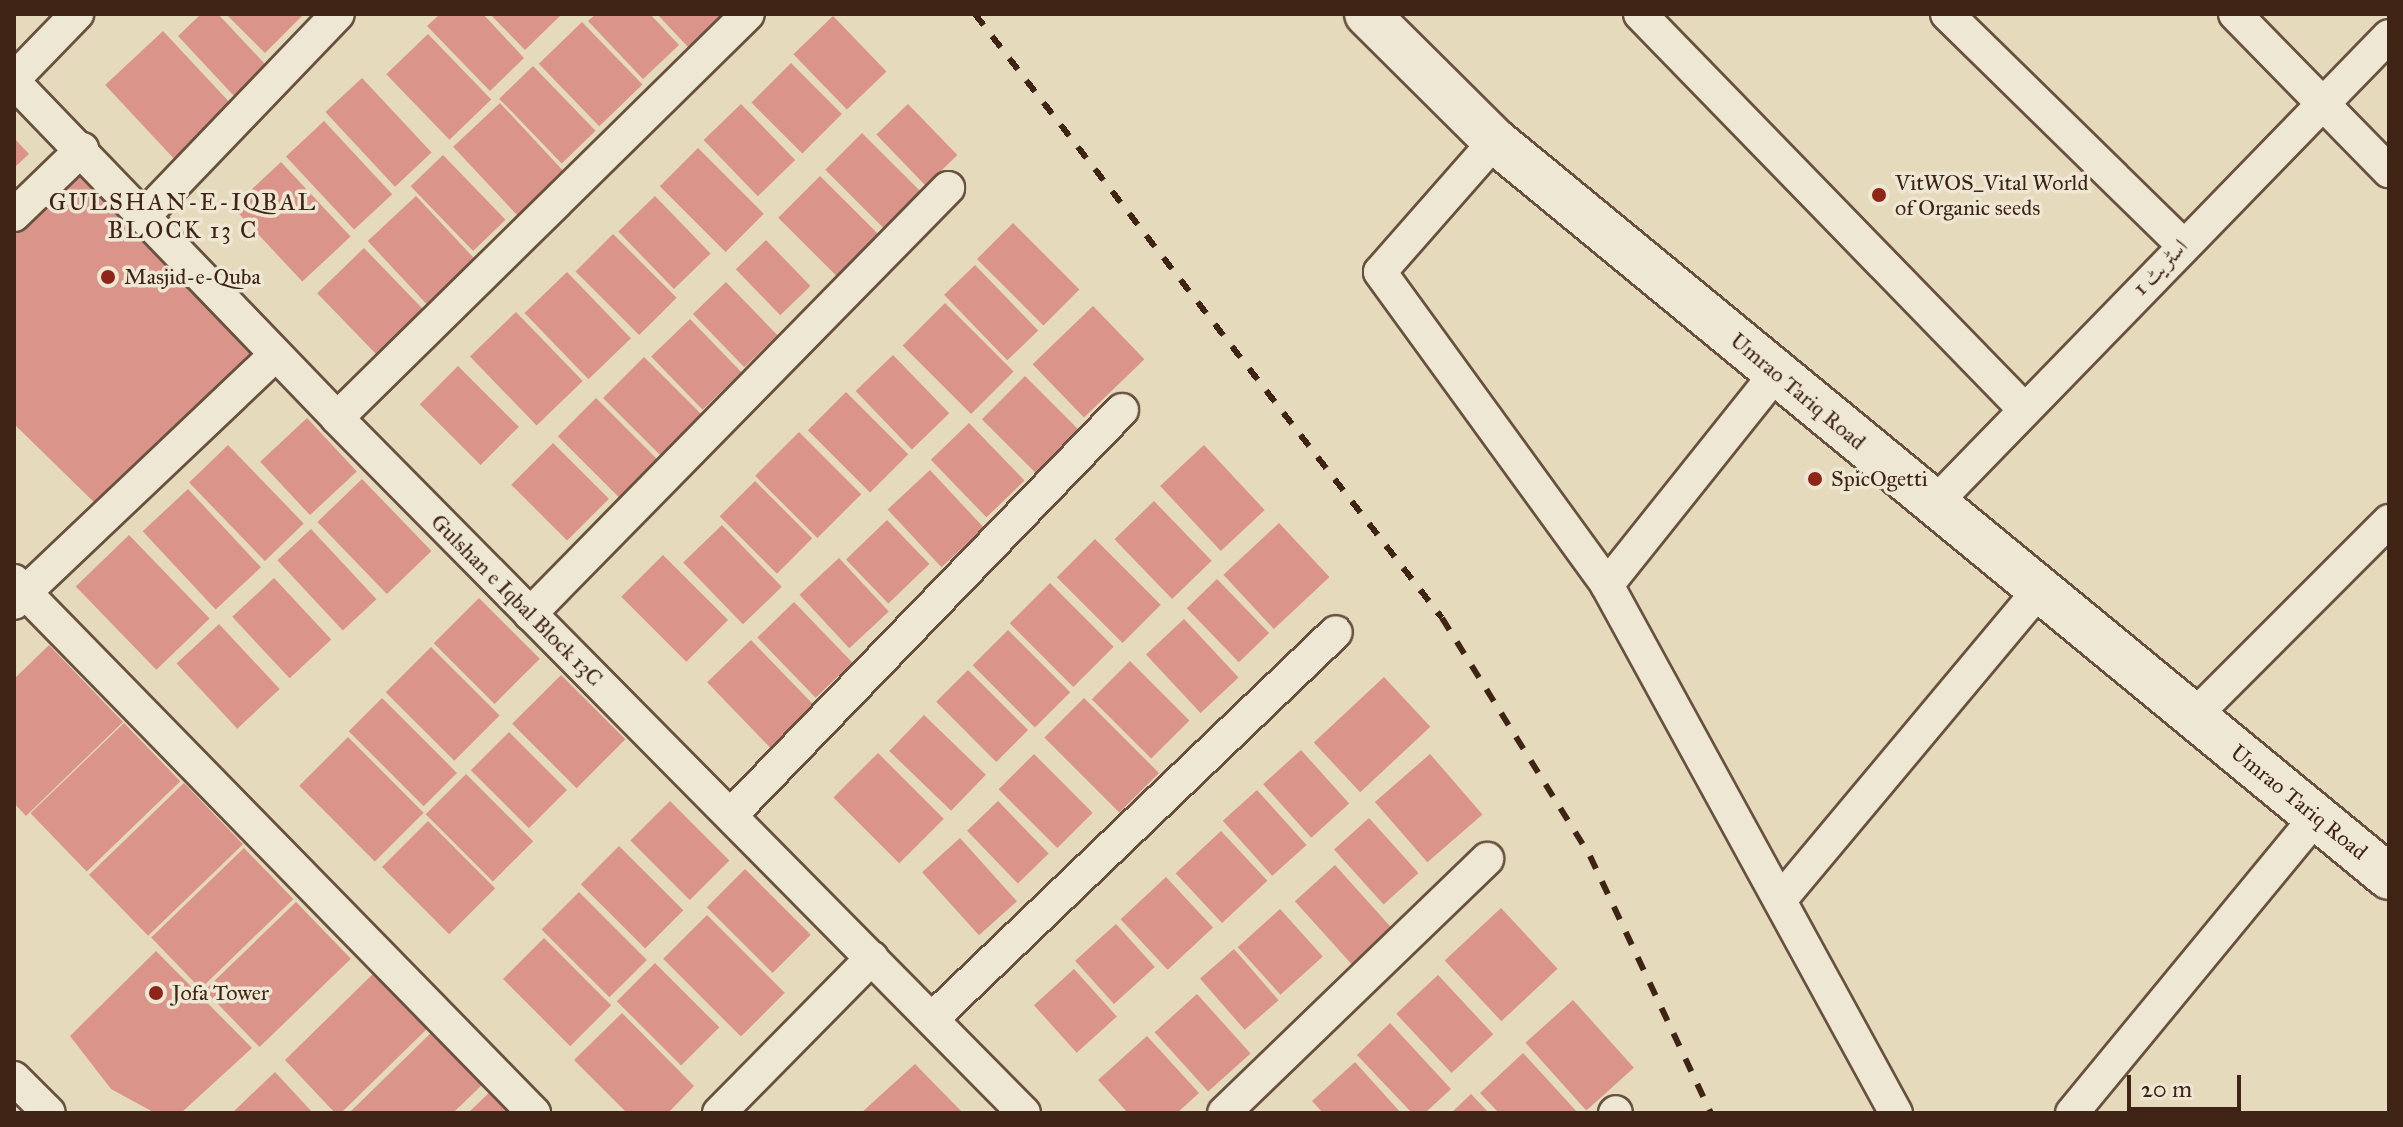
<!DOCTYPE html>
<meta charset="utf-8">
<style>
body{margin:0}
#map{position:relative;width:2403px;height:1127px;overflow:hidden;background:#e5dabc;font-family:"IM FELL Great Primer",Amiri,serif}
div>[style]{position:absolute}
.building>*{inset:0;background:#da948a;transform-origin:0 0}
.roads{filter:drop-shadow(2px 0 #68513e) drop-shadow(-2px 0 #68513e) drop-shadow(0 2px #68513e) drop-shadow(0 -2px #68513e)}
.street>*{height:32px;margin:-16px;padding:0 16px;transform-origin:16px;border-radius:16px;background:#eee7d3}
.secondary>*{height:44px;margin:-22px;padding:0 22px;transform-origin:22px;border-radius:22px;background:#eee7d3}
.rail>*{height:6px;margin-top:-3px;transform-origin:0;background:repeating-linear-gradient(90deg,#3f2314 0 14px,transparent 0 28px)}
.dots>*{width:22px;height:22px;translate:-50% -50%;box-sizing:border-box;border:4px solid #eee7d3;border-radius:50%}
span{translate:-50% -50%;white-space:nowrap;text-align:center;line-height:1.15;-webkit-text-stroke:7px #eee7d3;paint-order:stroke}
.poi-label{font-size:22px;color:#3f2314}
.left{translate:0 -50%;text-align:left}
.street-label{font-size:22px;color:#3f2314}
.neighbourhood-label{font-size:24px;color:#3f2314;letter-spacing:2px}
.frame{position:absolute;inset:0;border:16px solid #3f2314;pointer-events:none}
.scale{position:absolute;left:2127px;top:1075px;width:114px;height:36px;box-sizing:border-box;border:4px solid #3f2314;border-top:0;padding-left:10px;font-size:24px;line-height:28px;white-space:nowrap;color:#3f2314;-webkit-text-stroke:6px #eee7d3;paint-order:stroke}
</style>
<div id="map">
<div class="building">
<i style="clip-path:polygon(201px 14px,218px 14px,266px 65px,234px 96px,178px 36px)"></i>
<i style="clip-path:polygon(226px 14px,304px 14px,265px 53px)"></i>
<i style="clip-path:polygon(440px 14px,483px 14px,524px 58px,490px 91px,427px 26px)"></i>
<i style="clip-path:polygon(490px 14px,562px 14px,525px 50px)"></i>
<i style="clip-path:polygon(596px 14px,650px 14px,679px 45px,643px 79px,588px 21px)"></i>
<i style="clip-path:polygon(657px 14px,723px 14px,688px 47px)"></i>
<i style="left:833px;top:16px;width:77px;height:55px;rotate:46deg"></i>
<i style="left:582px;top:22px;width:87px;height:60px;rotate:46deg"></i>
<i style="left:163px;top:31px;width:107px;height:79px;rotate:47deg"></i>
<i style="left:428px;top:34px;width:91px;height:58px;rotate:46deg"></i>
<i style="left:791px;top:63px;width:72px;height:56px;rotate:45deg"></i>
<i style="left:533px;top:66px;width:90px;height:47px;rotate:46deg"></i>
<i style="left:362px;top:78px;width:102px;height:50px;rotate:47deg"></i>
<i style="left:500px;top:103px;width:100px;height:64px;rotate:47deg"></i>
<i style="left:741px;top:104px;width:78px;height:52px;rotate:46deg"></i>
<i style="left:908px;top:104px;width:71px;height:44px;rotate:46deg"></i>
<i style="left:324px;top:121px;width:100px;height:52px;rotate:47deg"></i>
<i style="left:862px;top:133px;width:86px;height:52px;rotate:45deg"></i>
<i style="clip-path:polygon(14px 138px,29px 154px,14px 168px)"></i>
<i style="clip-path:polygon(79px 147px,264px 342px,100px 508px,14px 424px,14px 212px)"></i>
<i style="left:698px;top:148px;width:93px;height:54px;rotate:45deg"></i>
<i style="left:443px;top:155px;width:90px;height:45px;rotate:46deg"></i>
<i style="left:281px;top:162px;width:102px;height:66px;rotate:47deg"></i>
<i style="left:820px;top:176px;width:91px;height:59px;rotate:45deg"></i>
<i style="left:416px;top:196px;width:92px;height:66px;rotate:47deg"></i>
<i style="left:655px;top:196px;width:80px;height:51px;rotate:46deg"></i>
<i style="left:1013px;top:223px;width:94px;height:51px;rotate:45deg"></i>
<i style="left:613px;top:234px;width:90px;height:53px;rotate:45deg"></i>
<i style="left:766px;top:240px;width:64px;height:42px;rotate:46deg"></i>
<i style="left:364px;top:248px;width:93px;height:65px;rotate:46deg"></i>
<i style="left:975px;top:265px;width:91px;height:43px;rotate:46deg"></i>
<i style="left:567px;top:272px;width:92px;height:59px;rotate:46deg"></i>
<i style="left:726px;top:282px;width:74px;height:46px;rotate:46deg"></i>
<i style="left:945px;top:303px;width:97px;height:60px;rotate:45deg"></i>
<i style="left:1093px;top:306px;width:74px;height:84px;rotate:46deg"></i>
<i style="left:516px;top:312px;width:96px;height:64px;rotate:46deg"></i>
<i style="left:690px;top:319px;width:74px;height:54px;rotate:46deg"></i>
<i style="left:893px;top:355px;width:81px;height:52px;rotate:46deg"></i>
<i style="left:644px;top:357px;width:91px;height:58px;rotate:45deg"></i>
<i style="left:458px;top:366px;width:86px;height:54px;rotate:45deg"></i>
<i style="left:1025px;top:376px;width:78px;height:61px;rotate:45deg"></i>
<i style="left:846px;top:392px;width:88px;height:54px;rotate:45deg"></i>
<i style="left:596px;top:398px;width:95px;height:54px;rotate:45deg"></i>
<i style="left:307px;top:418px;width:73px;height:64px;rotate:47deg"></i>
<i style="left:969px;top:423px;width:80px;height:53px;rotate:46deg"></i>
<i style="left:799px;top:432px;width:88px;height:62px;rotate:45deg"></i>
<i style="left:553px;top:443px;width:79px;height:59px;rotate:45deg"></i>
<i style="left:228px;top:445px;width:109px;height:54px;rotate:46deg"></i>
<i style="left:1204px;top:445px;width:89px;height:60px;rotate:47deg"></i>
<i style="left:930px;top:470px;width:79px;height:58px;rotate:47deg"></i>
<i style="left:362px;top:479px;width:100px;height:62px;rotate:46deg"></i>
<i style="left:755px;top:481px;width:81px;height:50px;rotate:45deg"></i>
<i style="left:188px;top:489px;width:107px;height:62px;rotate:47deg"></i>
<i style="left:1154px;top:501px;width:83px;height:55px;rotate:46deg"></i>
<i style="left:887px;top:520px;width:61px;height:57px;rotate:46deg"></i>
<i style="left:1279px;top:523px;width:74px;height:76px;rotate:47deg"></i>
<i style="left:722px;top:525px;width:86px;height:54px;rotate:46deg"></i>
<i style="left:311px;top:529px;width:96px;height:46px;rotate:47deg"></i>
<i style="left:129px;top:535px;width:116px;height:74px;rotate:46deg"></i>
<i style="left:1095px;top:539px;width:93px;height:54px;rotate:45deg"></i>
<i style="left:663px;top:555px;width:92px;height:59px;rotate:45deg"></i>
<i style="left:839px;top:558px;width:73px;height:54px;rotate:47deg"></i>
<i style="left:274px;top:578px;width:84px;height:57px;rotate:47deg"></i>
<i style="left:1217px;top:579px;width:75px;height:42px;rotate:46deg"></i>
<i style="left:1050px;top:583px;width:90px;height:57px;rotate:45deg"></i>
<i style="left:479px;top:598px;width:86px;height:64px;rotate:45deg"></i>
<i style="left:794px;top:602px;width:84px;height:51px;rotate:46deg"></i>
<i style="left:1184px;top:619px;width:80px;height:52px;rotate:47deg"></i>
<i style="left:219px;top:624px;width:89px;height:58px;rotate:47deg"></i>
<i style="left:1008px;top:630px;width:88px;height:50px;rotate:45deg"></i>
<i style="left:751px;top:640px;width:91px;height:61px;rotate:46deg"></i>
<i style="clip-path:polygon(49px 645px,123px 722px,26px 816px,14px 803px,14px 679px)"></i>
<i style="left:431px;top:647px;width:97px;height:64px;rotate:45deg"></i>
<i style="left:1130px;top:661px;width:84px;height:54px;rotate:45deg"></i>
<i style="left:968px;top:670px;width:85px;height:45px;rotate:45deg"></i>
<i style="left:561px;top:675px;width:91px;height:69px;rotate:45deg"></i>
<i style="left:1384px;top:677px;width:68px;height:96px;rotate:47deg"></i>
<i style="left:382px;top:698px;width:106px;height:47px;rotate:45deg"></i>
<i style="left:1084px;top:698px;width:106px;height:56px;rotate:45deg"></i>
<i style="left:924px;top:715px;width:86px;height:50px;rotate:44deg"></i>
<i style="left:124px;top:723px;width:81px;height:130px;rotate:46deg"></i>
<i style="left:509px;top:732px;width:82px;height:54px;rotate:45deg"></i>
<i style="left:348px;top:737px;width:107px;height:69px;rotate:45deg"></i>
<i style="left:1301px;top:750px;width:72px;height:51px;rotate:48deg"></i>
<i style="left:878px;top:753px;width:93px;height:63px;rotate:45deg"></i>
<i style="left:1034px;top:754px;width:83px;height:50px;rotate:45deg"></i>
<i style="left:1430px;top:754px;width:80px;height:73px;rotate:49deg"></i>
<i style="left:466px;top:774px;width:95px;height:57px;rotate:45deg"></i>
<i style="left:184px;top:783px;width:85px;height:132px;rotate:46deg"></i>
<i style="left:1257px;top:790px;width:74px;height:46px;rotate:48deg"></i>
<i style="left:670px;top:801px;width:84px;height:56px;rotate:45deg"></i>
<i style="left:998px;top:801px;width:73px;height:43px;rotate:46deg"></i>
<i style="left:1369px;top:818px;width:74px;height:47px;rotate:48deg"></i>
<i style="left:428px;top:821px;width:95px;height:65px;rotate:45deg"></i>
<i style="left:1221px;top:831px;width:68px;height:62px;rotate:47deg"></i>
<i style="left:960px;top:838px;width:85px;height:51px;rotate:48deg"></i>
<i style="left:619px;top:846px;width:91px;height:54px;rotate:45deg"></i>
<i style="left:244px;top:848px;width:71px;height:129px;rotate:46deg"></i>
<i style="left:1335px;top:865px;width:89px;height:54px;rotate:48deg"></i>
<i style="left:745px;top:869px;width:93px;height:54px;rotate:45deg"></i>
<i style="left:1166px;top:877px;width:69px;height:62px;rotate:47deg"></i>
<i style="left:579px;top:892px;width:96px;height:53px;rotate:45deg"></i>
<i style="left:296px;top:902px;width:79px;height:127px;rotate:46deg"></i>
<i style="left:1501px;top:908px;width:83px;height:77px;rotate:47deg"></i>
<i style="left:1280px;top:909px;width:64px;height:57px;rotate:48deg"></i>
<i style="left:707px;top:915px;width:110px;height:62px;rotate:45deg"></i>
<i style="left:1116px;top:924px;width:58px;height:55px;rotate:48deg"></i>
<i style="left:544px;top:938px;width:95px;height:58px;rotate:45deg"></i>
<i style="left:1234px;top:949px;width:68px;height:45px;rotate:49deg"></i>
<i style="clip-path:polygon(156px 951px,252px 1048px,181px 1113px,155px 1113px,111px 1089px,70px 1036px)"></i>
<i style="left:655px;top:963px;width:91px;height:54px;rotate:45deg"></i>
<i style="clip-path:polygon(378px 969px,432px 1024px,341px 1113px,335px 1113px,285px 1060px)"></i>
<i style="left:1074px;top:969px;width:64px;height:54px;rotate:48deg"></i>
<i style="left:1438px;top:975px;width:81px;height:57px;rotate:47deg"></i>
<i style="left:1197px;top:994px;width:80px;height:57px;rotate:48deg"></i>
<i style="left:1573px;top:1000px;width:91px;height:64px;rotate:48deg"></i>
<i style="clip-path:polygon(622px 1013px,694px 1086px,668px 1113px,627px 1113px,574px 1060px)"></i>
<i style="clip-path:polygon(1390px 1023px,1451px 1089px,1425px 1113px,1412px 1113px,1357px 1055px)"></i>
<i style="clip-path:polygon(436px 1028px,486px 1081px,453px 1113px,349px 1113px)"></i>
<i style="clip-path:polygon(1147px 1036px,1199px 1093px,1177px 1113px,1128px 1113px,1098px 1080px)"></i>
<i style="clip-path:polygon(1523px 1053px,1578px 1113px,1499px 1113px,1480px 1093px)"></i>
<i style="clip-path:polygon(1355px 1062px,1401px 1113px,1323px 1113px,1312px 1101px)"></i>
<i style="clip-path:polygon(915px 1064px,963px 1113px,861px 1113px)"></i>
<i style="clip-path:polygon(275px 1072px,313px 1113px,232px 1113px)"></i>
<i style="clip-path:polygon(494px 1088px,519px 1113px,468px 1113px)"></i>
<i style="clip-path:polygon(1471px 1094px,1489px 1113px,1451px 1113px)"></i>
</div>
<div class="roads">
<div class="street">
<i style="left:1640px;top:14px;width:549px;rotate:45.81deg"></i>
<i style="left:1947px;top:14px;width:329px;rotate:44.4deg"></i>
<i style="left:2235px;top:14px;width:220px;rotate:45.6deg"></i>
<i style="left:14px;top:79px;width:91px;rotate:-45.9deg"></i>
<i style="left:14px;top:82px;width:466px;rotate:46.1deg"></i>
<i style="left:337px;top:418px;width:977px;rotate:45.33deg"></i>
<i style="left:1495px;top:141px;width:174px;rotate:131.3deg"></i>
<i style="left:1380px;top:272px;width:387px;rotate:54deg"></i>
<i style="left:1607px;top:585px;width:602px;rotate:61.31deg"></i>
<i style="left:146px;top:214px;width:277px;rotate:-46.2deg"></i>
<i style="left:14px;top:215px;width:95px;rotate:-44.1deg"></i>
<i style="left:337px;top:418px;width:576px;rotate:-44.51deg"></i>
<i style="left:1935px;top:503px;width:651px;rotate:-45.81deg"></i>
<i style="left:14px;top:581px;width:744px;rotate:45.65deg"></i>
<i style="left:1607px;top:585px;width:271px;rotate:-51.4deg"></i>
<i style="left:14px;top:603px;width:360px;rotate:-43.5deg"></i>
<i style="left:530px;top:614px;width:597px;rotate:-45.54deg"></i>
<i style="left:2194px;top:716px;width:276px;rotate:-45deg"></i>
<i style="left:731px;top:815px;width:563px;rotate:-46.01deg"></i>
<i style="left:1781px;top:899px;width:404px;rotate:-50.1deg"></i>
<i style="left:932px;top:1019px;width:559px;rotate:-43.77deg"></i>
<i style="left:14px;top:1078px;width:49px;rotate:45deg"></i>
<i style="left:719px;top:1113px;width:218px;rotate:-45.4deg"></i>
<i style="left:1224px;top:1113px;width:366px;rotate:-44deg"></i>
<i style="left:1615px;top:1113px;width:1px;rotate:-45deg"></i>
<i style="left:2072px;top:1113px;width:384px;rotate:-50.5deg"></i>
</div>
<div class="secondary">
<i style="left:1367px;top:14px;width:180px;rotate:44.8deg"></i>
<i style="left:1495px;top:141px;width:1158px;rotate:39.46deg"></i>
</div>
</div>
<div class="rail">
<i style="left:975px;top:14px;width:763px;rotate:52.29deg"></i>
<i style="left:1442px;top:618px;width:280px;rotate:58.1deg"></i>
<i style="left:1590px;top:856px;width:284px;rotate:64.8deg"></i>
</div>
<div class="dots">
<i style="left:1879px;top:195px;background:#8f2418"></i>
<i style="left:108px;top:277px;background:#8f2418"></i>
<i style="left:1815px;top:479px;background:#8f2418"></i>
<i style="left:156px;top:993px;background:#8f2418"></i>
</div>
<div class="poi-label">
<span class="left" style="left:1895px;top:195px">VitWOS_Vital World<br>of Organic seeds</span>
<span class="left" style="left:124px;top:277px">Masjid-e-Quba</span>
<span class="left" style="left:1831px;top:479px">SpicOgetti</span>
<span class="left" style="left:172px;top:993px">Jofa Tower</span>
</div>
<div class="street-label">
<span style="left:2160px;top:267px;rotate:-46deg">اسٹریٹ 1</span>
<span style="left:1798px;top:391px;rotate:40deg">Umrao Tariq Road</span>
<span style="left:517px;top:600px;rotate:45deg">Gulshan e Iqbal Block 13C</span>
<span style="left:2299px;top:802px;rotate:39deg">Umrao Tariq Road</span>
</div>
<div class="neighbourhood-label">
<span style="left:183px;top:217px">GULSHAN-E-IQBAL<br>BLOCK 13 C</span>
</div>
<div class="frame"></div>
<div class="scale">20 m</div>
</div>
